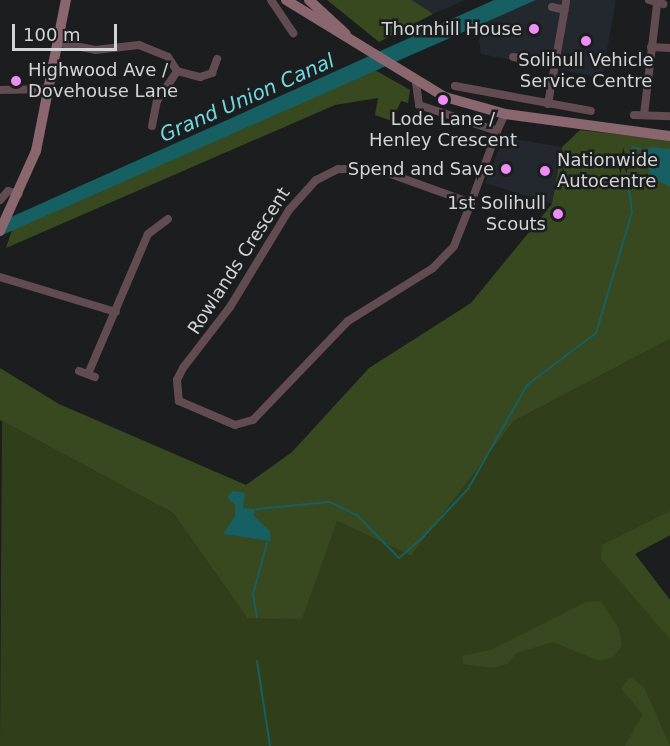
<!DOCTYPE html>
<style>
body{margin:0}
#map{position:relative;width:670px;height:746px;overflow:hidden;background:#1b1d1f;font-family:"DejaVu Sans",sans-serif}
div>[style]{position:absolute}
.built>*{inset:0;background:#23282e}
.green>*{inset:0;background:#303f1a}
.forest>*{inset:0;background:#38491f}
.water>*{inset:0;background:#165f63}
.stream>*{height:2px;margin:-1px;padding:0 1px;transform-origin:1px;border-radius:1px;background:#165f63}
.street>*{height:8px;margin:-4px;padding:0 4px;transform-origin:4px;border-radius:4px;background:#624c51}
.secondary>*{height:10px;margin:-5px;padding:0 5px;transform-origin:5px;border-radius:5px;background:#8a666e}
.dots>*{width:16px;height:16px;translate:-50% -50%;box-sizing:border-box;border:3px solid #1b1d1f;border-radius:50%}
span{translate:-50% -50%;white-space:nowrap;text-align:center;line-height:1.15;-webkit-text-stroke:5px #1b1d1f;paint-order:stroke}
.poi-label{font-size:18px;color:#d3d4d6}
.right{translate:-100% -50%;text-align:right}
.left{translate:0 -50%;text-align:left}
.street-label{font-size:18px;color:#d3d4d6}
.water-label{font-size:20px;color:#6fd9e0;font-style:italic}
.scale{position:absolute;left:12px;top:24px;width:105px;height:27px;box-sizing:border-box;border:3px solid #d3d4d6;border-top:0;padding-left:8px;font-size:18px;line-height:21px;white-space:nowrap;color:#d3d4d6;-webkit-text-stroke:4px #1b1d1f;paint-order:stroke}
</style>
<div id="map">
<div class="built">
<i style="clip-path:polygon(397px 0,465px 0,433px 14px)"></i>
<i style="clip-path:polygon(536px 0,616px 0,602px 78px,481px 54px,477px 23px)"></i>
<i style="clip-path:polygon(504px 137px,562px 147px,552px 204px,485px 183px)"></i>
</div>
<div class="green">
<i style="clip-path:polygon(670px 339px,670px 535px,635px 554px,670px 600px,670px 746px,0 746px,2px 421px,173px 513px,247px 618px,337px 521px,411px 556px,514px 421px)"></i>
</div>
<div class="forest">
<i style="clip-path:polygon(327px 0,412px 0,433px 14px,379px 42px)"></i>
<i style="clip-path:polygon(373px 69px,410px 90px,408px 103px,401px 101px,392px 121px,375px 115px,378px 98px,335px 105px,6px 248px,13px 227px)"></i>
<i style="clip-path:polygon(580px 130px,670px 140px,670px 339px,514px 421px,411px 556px,337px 521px,302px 619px,247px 618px,173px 513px,0 420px,0 368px,59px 404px,246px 485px,292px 452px,369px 368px,471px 303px,552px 204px,562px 147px)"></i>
<i style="clip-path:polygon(670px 511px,670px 535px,635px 554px,670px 600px,670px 639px,601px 559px,602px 545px)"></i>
<i style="clip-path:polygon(601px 601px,619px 629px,622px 646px,612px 658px,599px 661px,553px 642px,516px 653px,507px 664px,493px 668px,463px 664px,462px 656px,491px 650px,586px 602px)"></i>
<i style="clip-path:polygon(630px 677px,644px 687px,670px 746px,625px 746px,643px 714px,621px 689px)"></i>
</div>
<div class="water">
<i style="clip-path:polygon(494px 0,536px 0,0 236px,0 222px,20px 213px)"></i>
<i style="clip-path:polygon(650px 147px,670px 149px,670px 187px,650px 176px,646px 151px)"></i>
<i style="clip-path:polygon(233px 491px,245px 493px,243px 508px,256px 509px,253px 515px,270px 531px,271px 541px,223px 534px,235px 516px,235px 505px,227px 497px)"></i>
</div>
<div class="stream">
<i style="left:256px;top:509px;width:74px;rotate:-5.4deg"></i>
<i style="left:330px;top:502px;width:30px;rotate:26deg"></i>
<i style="left:357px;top:515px;width:60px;rotate:45.7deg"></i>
<i style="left:399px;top:558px;width:30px;rotate:-41deg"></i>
<i style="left:422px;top:538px;width:67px;rotate:-46.8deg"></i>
<i style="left:468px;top:489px;width:120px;rotate:-60.4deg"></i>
<i style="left:527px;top:385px;width:86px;rotate:-37deg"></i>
<i style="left:596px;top:333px;width:126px;rotate:-73.4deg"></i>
<i style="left:632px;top:212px;width:52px;rotate:-97.7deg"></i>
<i style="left:625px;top:160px;width:15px;rotate:-58deg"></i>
<i style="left:633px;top:147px;width:14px;rotate:17deg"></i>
<i style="left:257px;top:617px;width:23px;rotate:-100deg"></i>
<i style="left:253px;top:594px;width:53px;rotate:-74.6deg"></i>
<i style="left:257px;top:661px;width:86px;rotate:81.3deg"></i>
</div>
<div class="street">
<i style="left:271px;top:0;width:40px;rotate:56deg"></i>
<i style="left:649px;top:0;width:15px;rotate:16deg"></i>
<i style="left:552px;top:7px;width:13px;rotate:13deg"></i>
<i style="left:60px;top:43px;width:36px;rotate:11deg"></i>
<i style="left:95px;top:50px;width:44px;rotate:-6.5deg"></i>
<i style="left:139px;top:45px;width:31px;rotate:22deg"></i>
<i style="left:168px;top:57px;width:17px;rotate:57deg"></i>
<i style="left:177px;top:71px;width:24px;rotate:15deg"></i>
<i style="left:200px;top:77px;width:13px;rotate:-18deg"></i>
<i style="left:212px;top:73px;width:15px;rotate:-70deg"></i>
<i style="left:651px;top:47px;width:19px;rotate:3deg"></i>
<i style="left:513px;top:57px;width:44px;rotate:9.2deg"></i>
<i style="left:416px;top:83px;width:22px;rotate:82deg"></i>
<i style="left:419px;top:105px;width:82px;rotate:18.4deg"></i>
<i style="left:455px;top:86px;width:138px;rotate:10.4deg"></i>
<i style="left:0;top:90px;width:51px;rotate:-1.1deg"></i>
<i style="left:548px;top:104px;width:104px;rotate:-80deg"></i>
<i style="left:634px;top:115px;width:36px;rotate:2deg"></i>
<i style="left:644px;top:115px;width:112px;rotate:-83.3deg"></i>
<i style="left:152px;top:126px;width:25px;rotate:-79deg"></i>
<i style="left:157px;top:101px;width:36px;rotate:-56deg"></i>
<i style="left:0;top:200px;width:12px;rotate:-48deg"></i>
<i style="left:8px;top:191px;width:11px;rotate:15deg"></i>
<i style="left:471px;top:203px;width:103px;rotate:-160.2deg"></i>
<i style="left:374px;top:168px;width:36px;rotate:178deg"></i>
<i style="left:338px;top:169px;width:25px;rotate:153deg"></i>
<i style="left:316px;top:180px;width:40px;rotate:132deg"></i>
<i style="left:289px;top:210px;width:114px;rotate:121.3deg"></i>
<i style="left:230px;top:307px;width:77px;rotate:127.6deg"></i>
<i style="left:183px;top:368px;width:13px;rotate:117deg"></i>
<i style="left:177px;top:380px;width:21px;rotate:85deg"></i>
<i style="left:179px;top:401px;width:61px;rotate:23.2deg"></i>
<i style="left:235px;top:425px;width:19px;rotate:-16deg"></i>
<i style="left:253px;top:420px;width:137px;rotate:-46.2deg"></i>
<i style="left:348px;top:321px;width:100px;rotate:-31.9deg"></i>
<i style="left:433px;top:268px;width:30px;rotate:-46deg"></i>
<i style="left:454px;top:246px;width:46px;rotate:-68.4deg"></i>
<i style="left:471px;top:203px;width:77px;rotate:-70.1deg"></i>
<i style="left:497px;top:131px;width:19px;rotate:-65deg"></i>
<i style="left:0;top:277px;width:121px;rotate:16.8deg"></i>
<i style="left:79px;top:371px;width:17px;rotate:21deg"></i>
<i style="left:88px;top:374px;width:152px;rotate:-66.8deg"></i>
<i style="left:148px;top:234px;width:25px;rotate:-37deg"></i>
</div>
<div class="secondary">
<i style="left:286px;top:0;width:186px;rotate:31.4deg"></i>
<i style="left:445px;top:97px;width:62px;rotate:15.8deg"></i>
<i style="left:505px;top:114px;width:166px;rotate:7.6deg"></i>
<i style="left:309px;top:0;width:50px;rotate:42.6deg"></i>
<i style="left:0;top:231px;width:88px;rotate:-65.8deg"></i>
<i style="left:36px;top:151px;width:154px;rotate:-78.8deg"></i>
</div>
<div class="dots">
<i style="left:534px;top:29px;background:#ee8cf8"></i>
<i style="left:586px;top:41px;background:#ee8cf8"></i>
<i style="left:16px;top:81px;background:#ee8cf8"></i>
<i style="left:443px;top:100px;background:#ee8cf8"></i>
<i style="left:506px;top:169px;background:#ee8cf8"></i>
<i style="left:545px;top:171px;background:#ee8cf8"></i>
<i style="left:558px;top:214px;background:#ee8cf8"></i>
</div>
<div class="poi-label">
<span class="right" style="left:522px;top:29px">Thornhill House</span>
<span style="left:586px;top:71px">Solihull Vehicle<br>Service Centre</span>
<span class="left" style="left:28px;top:81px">Highwood Ave /<br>Dovehouse Lane</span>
<span style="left:443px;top:130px">Lode Lane /<br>Henley Crescent</span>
<span class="left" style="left:557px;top:171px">Nationwide<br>Autocentre</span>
<span class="right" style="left:494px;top:169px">Spend and Save</span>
<span class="right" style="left:546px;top:214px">1st Solihull<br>Scouts</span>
</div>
<div class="street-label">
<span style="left:239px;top:261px;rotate:-57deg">Rowlands Crescent</span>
</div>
<div class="water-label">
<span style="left:247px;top:98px;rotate:-24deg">Grand Union Canal</span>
</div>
<div class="scale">100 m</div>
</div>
